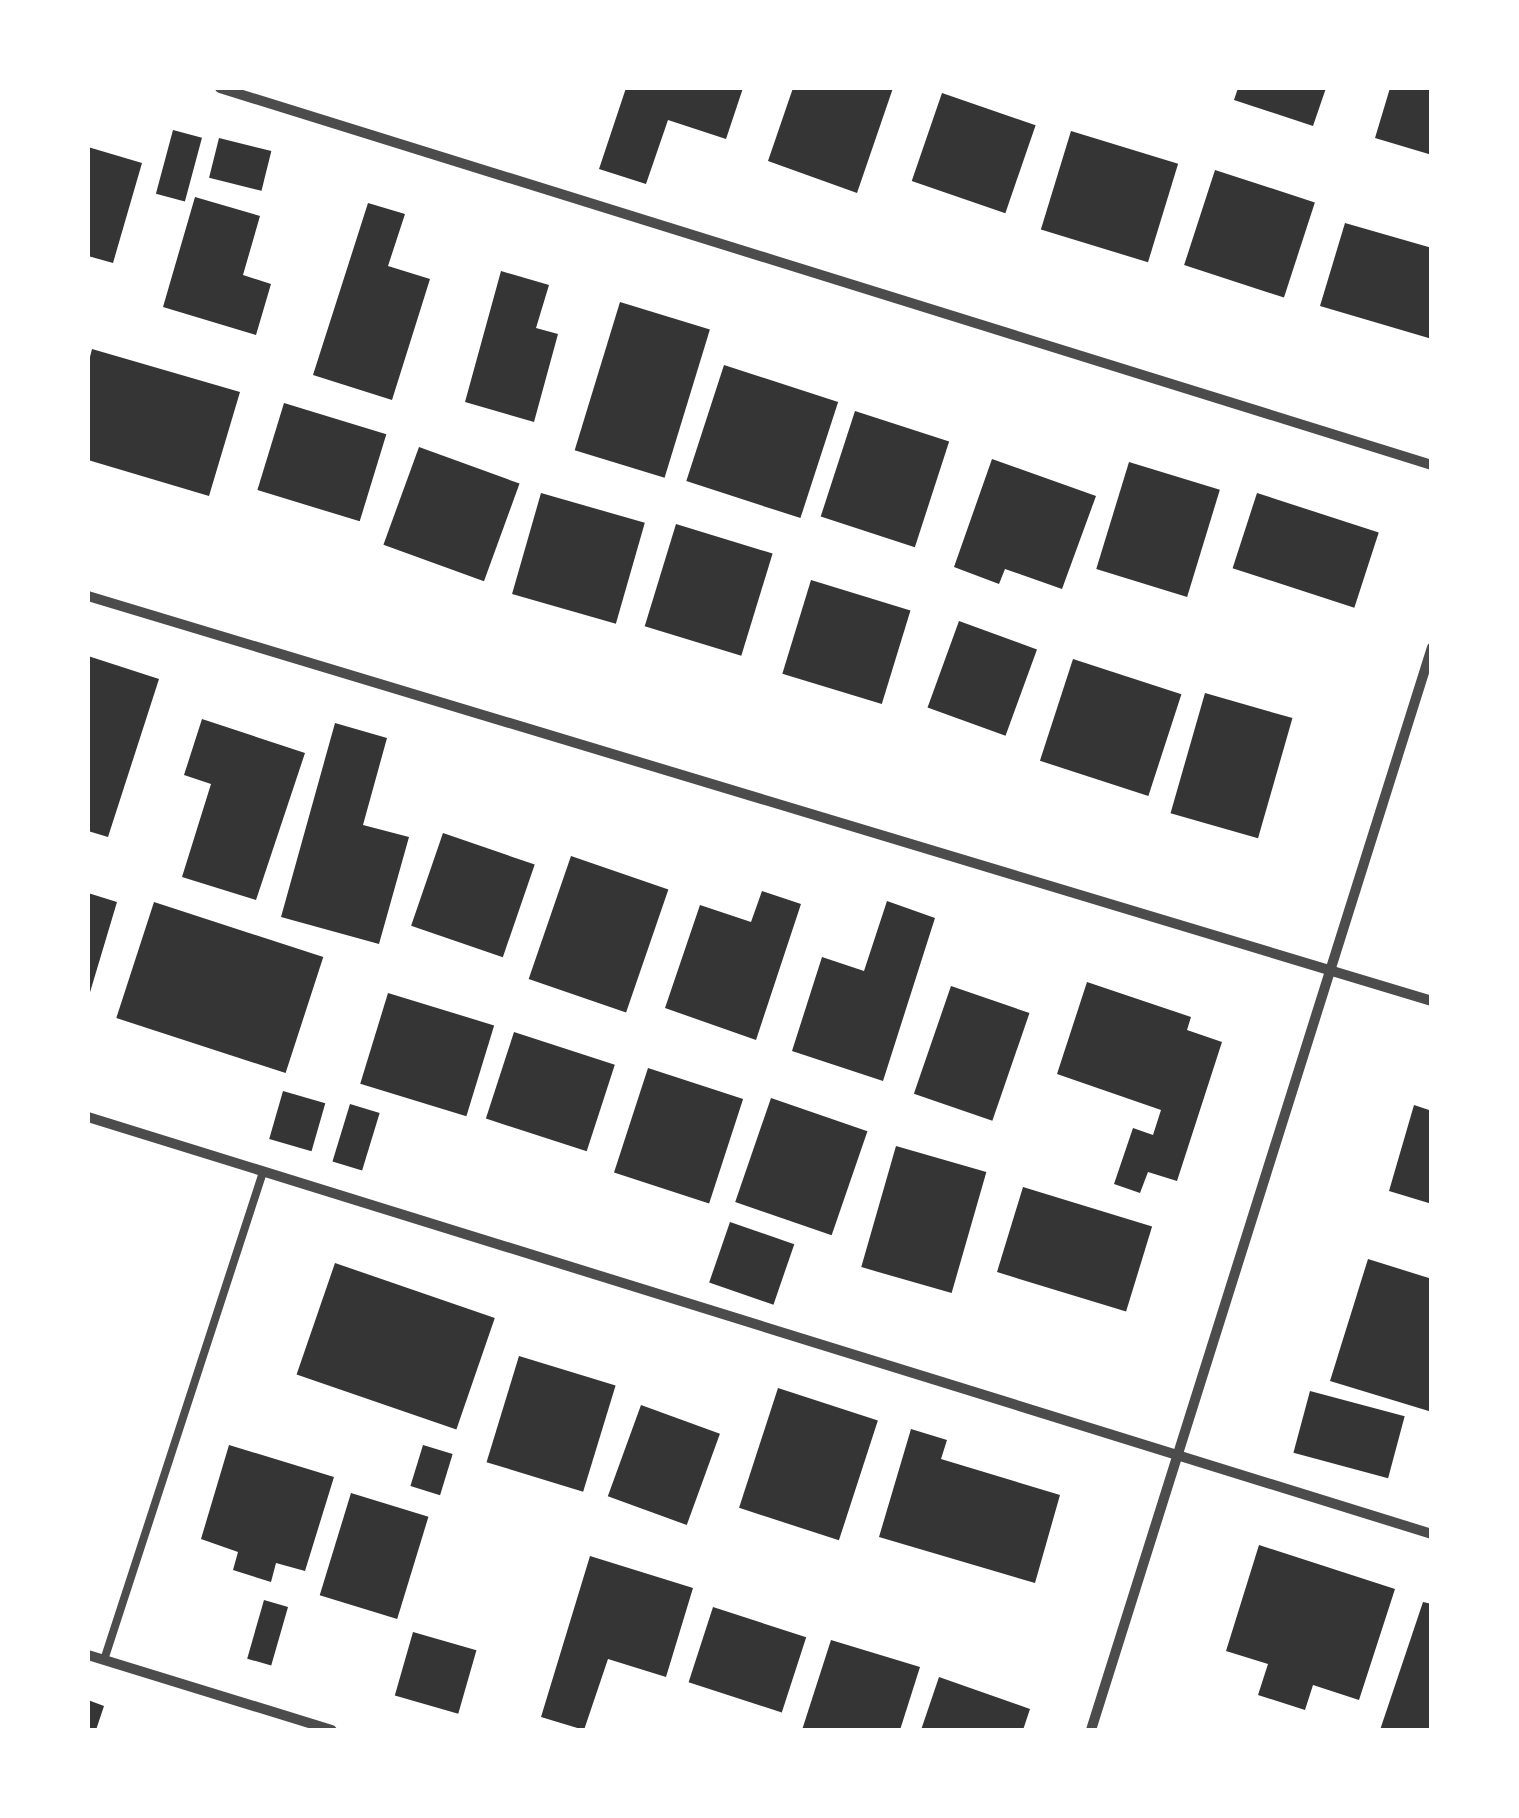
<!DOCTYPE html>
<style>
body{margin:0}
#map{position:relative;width:1519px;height:1818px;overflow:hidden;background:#fff;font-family:Figtree,sans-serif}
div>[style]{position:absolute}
.building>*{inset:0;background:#353535;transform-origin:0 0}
.service>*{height:8px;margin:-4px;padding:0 4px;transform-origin:4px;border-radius:4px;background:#4c4c4c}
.minor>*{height:10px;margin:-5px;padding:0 5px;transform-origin:5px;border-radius:5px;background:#4c4c4c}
span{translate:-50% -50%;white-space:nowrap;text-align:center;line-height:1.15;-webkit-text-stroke:8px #fff;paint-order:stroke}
.frame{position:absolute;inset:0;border:90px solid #fff;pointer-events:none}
</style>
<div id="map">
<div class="building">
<i style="clip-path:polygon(626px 88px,743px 88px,726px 139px,668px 120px,646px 184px,599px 169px)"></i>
<i style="clip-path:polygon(793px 88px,893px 88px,857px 193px,768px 161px)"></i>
<i style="clip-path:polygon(1238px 88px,1326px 88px,1313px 126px,1234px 100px)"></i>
<i style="clip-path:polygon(1390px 88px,1432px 88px,1432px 155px,1375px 138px)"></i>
<i style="left:942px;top:93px;width:99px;height:93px;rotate:19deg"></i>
<i style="left:173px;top:130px;width:30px;height:66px;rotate:15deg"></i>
<i style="left:1071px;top:131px;width:112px;height:103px;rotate:17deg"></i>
<i style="left:219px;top:138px;width:54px;height:41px;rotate:14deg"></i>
<i style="clip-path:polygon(88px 147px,142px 163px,113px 263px,88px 256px)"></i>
<i style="left:1215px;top:170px;width:105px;height:100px;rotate:18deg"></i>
<i style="clip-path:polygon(195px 197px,260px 216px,243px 275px,271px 284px,256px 335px,163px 307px)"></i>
<i style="clip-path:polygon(368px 203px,405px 214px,388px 266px,430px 279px,392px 400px,313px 375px)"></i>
<i style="clip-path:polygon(1345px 223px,1432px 248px,1432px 339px,1320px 306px)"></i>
<i style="clip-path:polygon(501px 271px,549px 285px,536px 328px,558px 334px,534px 422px,465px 402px)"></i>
<i style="left:620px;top:302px;width:94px;height:155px;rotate:17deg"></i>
<i style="clip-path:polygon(92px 349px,240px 392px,209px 496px,88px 460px,88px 365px)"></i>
<i style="left:724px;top:365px;width:120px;height:122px;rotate:18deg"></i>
<i style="left:284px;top:403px;width:107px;height:91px;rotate:17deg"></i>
<i style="left:855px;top:411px;width:99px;height:111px;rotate:18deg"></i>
<i style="left:419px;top:447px;width:107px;height:104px;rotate:20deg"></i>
<i style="clip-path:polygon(992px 459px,1096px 496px,1062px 589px,1005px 569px,999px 584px,954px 567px)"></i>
<i style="left:1129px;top:462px;width:95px;height:112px;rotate:17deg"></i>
<i style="left:541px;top:493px;width:108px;height:105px;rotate:16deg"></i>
<i style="left:1257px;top:493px;width:128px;height:79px;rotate:18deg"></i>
<i style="left:676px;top:524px;width:101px;height:107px;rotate:17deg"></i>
<i style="left:811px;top:580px;width:104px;height:98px;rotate:17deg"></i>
<i style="left:959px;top:621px;width:83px;height:92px;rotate:20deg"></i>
<i style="clip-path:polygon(88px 656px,159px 679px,108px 837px,88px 831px)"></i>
<i style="left:1073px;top:659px;width:114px;height:107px;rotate:18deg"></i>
<i style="left:1205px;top:693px;width:91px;height:125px;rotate:16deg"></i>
<i style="clip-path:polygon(202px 719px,305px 753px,256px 900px,182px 877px,211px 784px,184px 775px)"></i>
<i style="clip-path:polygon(335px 723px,387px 738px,363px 825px,409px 837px,379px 944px,281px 917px)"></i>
<i style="left:443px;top:833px;width:97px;height:98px;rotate:19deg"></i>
<i style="left:571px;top:856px;width:103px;height:130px;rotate:19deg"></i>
<i style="clip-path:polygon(762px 891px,801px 904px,756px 1040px,665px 1008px,700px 905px,751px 922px)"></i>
<i style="clip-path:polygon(88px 893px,117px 902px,88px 999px)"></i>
<i style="clip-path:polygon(887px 901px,935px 918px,883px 1081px,792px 1051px,822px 957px,864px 971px)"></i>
<i style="left:154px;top:902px;width:178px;height:122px;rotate:18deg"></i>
<i style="clip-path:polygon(1087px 982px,1191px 1017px,1187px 1030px,1222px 1042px,1177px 1181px,1148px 1172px,1140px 1193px,1114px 1184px,1133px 1128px,1153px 1135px,1161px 1110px,1057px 1074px)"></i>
<i style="left:951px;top:986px;width:83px;height:114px;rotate:19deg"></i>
<i style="left:388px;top:993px;width:111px;height:95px;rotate:17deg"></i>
<i style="left:514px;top:1032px;width:106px;height:91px;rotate:18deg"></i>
<i style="left:648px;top:1068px;width:100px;height:110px;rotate:18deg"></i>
<i style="left:283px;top:1091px;width:44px;height:50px;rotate:16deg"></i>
<i style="left:771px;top:1098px;width:102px;height:110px;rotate:19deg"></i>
<i style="left:350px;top:1104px;width:31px;height:60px;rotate:17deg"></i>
<i style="clip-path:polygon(1414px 1105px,1432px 1111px,1432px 1204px,1389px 1191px)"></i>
<i style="left:896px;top:1146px;width:94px;height:126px;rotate:16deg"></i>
<i style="left:1023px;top:1187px;width:135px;height:89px;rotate:17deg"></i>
<i style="left:730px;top:1222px;width:68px;height:64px;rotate:19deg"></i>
<i style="clip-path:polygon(1368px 1259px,1432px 1279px,1432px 1412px,1330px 1381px)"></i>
<i style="left:335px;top:1263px;width:169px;height:118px;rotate:19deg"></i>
<i style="left:519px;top:1356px;width:101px;height:111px;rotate:17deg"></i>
<i style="left:778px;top:1388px;width:105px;height:126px;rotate:18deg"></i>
<i style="left:1310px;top:1391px;width:98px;height:64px;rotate:15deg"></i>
<i style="left:641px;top:1405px;width:84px;height:97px;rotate:20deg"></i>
<i style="clip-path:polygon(911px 1429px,947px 1440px,941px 1459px,1060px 1495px,1035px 1583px,879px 1537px)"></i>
<i style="clip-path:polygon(229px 1445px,334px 1477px,305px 1571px,276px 1563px,271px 1582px,233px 1570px,238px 1552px,201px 1539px)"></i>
<i style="left:423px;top:1445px;width:31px;height:43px;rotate:17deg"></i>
<i style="left:351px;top:1493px;width:81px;height:107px;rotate:17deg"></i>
<i style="clip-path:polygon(1259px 1545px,1395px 1589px,1359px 1700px,1313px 1685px,1305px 1710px,1258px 1695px,1268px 1664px,1226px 1651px)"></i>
<i style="clip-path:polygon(590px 1556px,693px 1588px,666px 1677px,608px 1659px,584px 1730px,541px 1717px)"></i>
<i style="left:264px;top:1600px;width:25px;height:61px;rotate:16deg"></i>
<i style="clip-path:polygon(1423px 1602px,1432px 1604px,1432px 1730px,1380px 1730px)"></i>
<i style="left:713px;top:1607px;width:98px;height:79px;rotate:18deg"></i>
<i style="left:413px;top:1632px;width:66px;height:66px;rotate:16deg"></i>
<i style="clip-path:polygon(831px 1640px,920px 1667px,900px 1730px,802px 1730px)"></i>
<i style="clip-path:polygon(939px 1677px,1030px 1709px,1023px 1730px,921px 1730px)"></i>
<i style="clip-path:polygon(88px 1700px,104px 1706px,96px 1730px,88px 1730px)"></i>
</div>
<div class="service">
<i style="left:104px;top:1660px;width:513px;rotate:-71.95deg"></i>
</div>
<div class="minor">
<i style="left:220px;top:88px;width:1269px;rotate:17.28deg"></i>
<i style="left:88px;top:596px;width:1404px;rotate:16.77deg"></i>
<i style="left:88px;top:1117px;width:1407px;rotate:17.24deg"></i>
<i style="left:88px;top:1655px;width:255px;rotate:17.1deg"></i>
<i style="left:1091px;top:1730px;width:1135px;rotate:-72.52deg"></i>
</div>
<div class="frame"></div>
</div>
